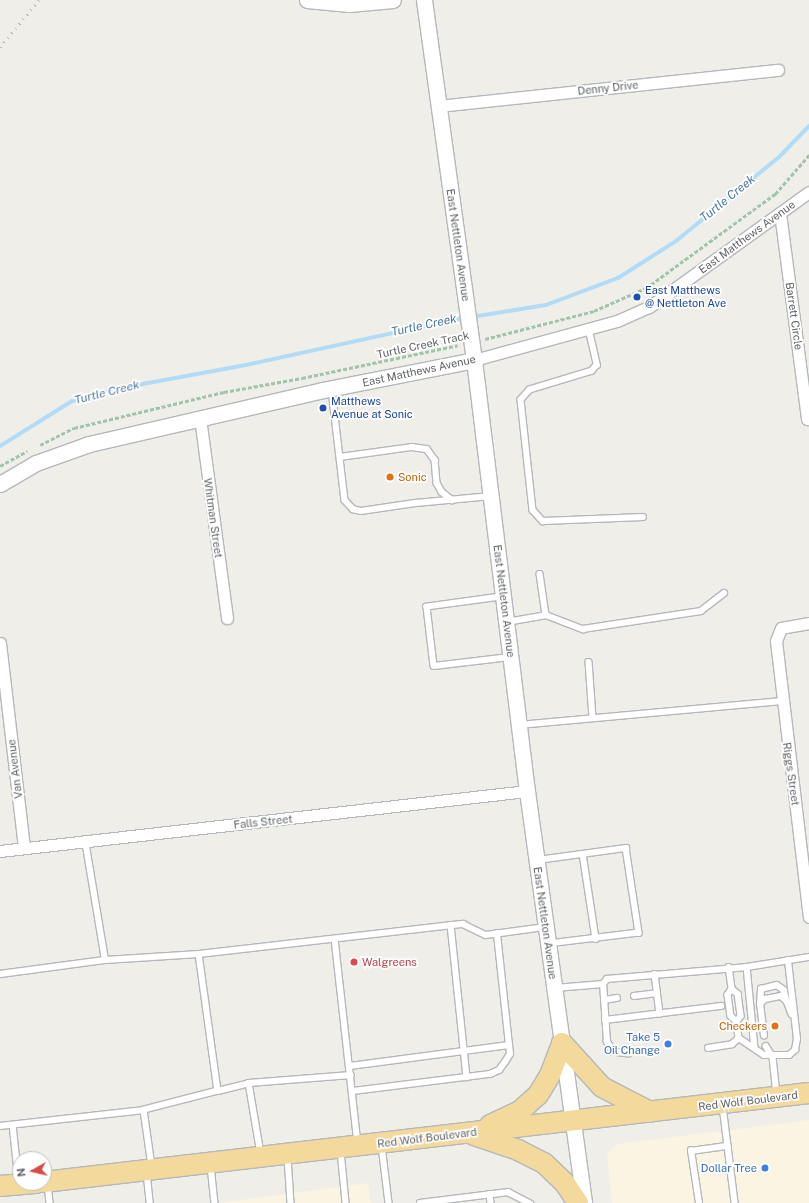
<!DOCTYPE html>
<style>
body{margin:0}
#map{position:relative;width:809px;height:1203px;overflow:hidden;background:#f0eee8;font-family:"Public Sans",sans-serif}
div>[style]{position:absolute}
.commercial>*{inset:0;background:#fbf4e2}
.stream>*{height:4px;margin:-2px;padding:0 2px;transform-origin:2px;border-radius:2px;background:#b1dbf7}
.path>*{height:2.5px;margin-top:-1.25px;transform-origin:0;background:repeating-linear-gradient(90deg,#a1c5aa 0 4px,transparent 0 6px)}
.roads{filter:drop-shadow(1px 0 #b5b8bb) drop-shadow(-1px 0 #b5b8bb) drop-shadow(0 1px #b5b8bb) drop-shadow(0 -1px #b5b8bb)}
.lane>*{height:5.5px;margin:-2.75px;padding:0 2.75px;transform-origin:2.75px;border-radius:2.75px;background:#fff}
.street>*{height:11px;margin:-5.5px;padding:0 5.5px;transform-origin:5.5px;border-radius:5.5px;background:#fff}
.secondary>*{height:15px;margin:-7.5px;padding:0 7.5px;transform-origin:7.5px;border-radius:7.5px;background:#fff}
.highway>*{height:20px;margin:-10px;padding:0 10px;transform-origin:10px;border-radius:10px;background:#f3d99c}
.rail>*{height:3px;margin-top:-1.5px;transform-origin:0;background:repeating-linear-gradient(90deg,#b5b6b6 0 1px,transparent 0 6px)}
.dots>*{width:11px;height:11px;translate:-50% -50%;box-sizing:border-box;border:2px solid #fff;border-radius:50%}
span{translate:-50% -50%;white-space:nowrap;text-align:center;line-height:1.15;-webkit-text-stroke:3.5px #fff;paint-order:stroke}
.street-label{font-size:11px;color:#5f6366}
.transit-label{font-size:11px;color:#164399}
.left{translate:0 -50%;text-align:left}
.food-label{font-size:11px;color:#c56008}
.right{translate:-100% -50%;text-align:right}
.health-label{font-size:11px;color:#be3a42}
.shop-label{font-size:11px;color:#366cbe}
.water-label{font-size:12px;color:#4b78a0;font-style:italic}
.north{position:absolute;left:12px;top:1151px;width:40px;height:40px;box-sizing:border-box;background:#fff;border:1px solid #bfc1c2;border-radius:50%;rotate:262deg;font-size:11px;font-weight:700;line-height:16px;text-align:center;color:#5f6366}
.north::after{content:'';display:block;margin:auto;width:14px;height:18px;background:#d84b45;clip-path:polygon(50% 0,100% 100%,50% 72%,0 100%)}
</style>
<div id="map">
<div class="commercial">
<i style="clip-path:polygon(809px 1120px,809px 1203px,612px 1203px,607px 1156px,610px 1150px,618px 1144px)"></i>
<i style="clip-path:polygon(368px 1183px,371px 1203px,219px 1203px)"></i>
</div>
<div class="stream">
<i style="left:0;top:446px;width:85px;rotate:-32deg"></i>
<i style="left:72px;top:401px;width:51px;rotate:-14.9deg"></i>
<i style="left:121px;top:388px;width:127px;rotate:-10.4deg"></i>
<i style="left:246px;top:365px;width:206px;rotate:-12.3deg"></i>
<i style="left:447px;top:321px;width:100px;rotate:-9.2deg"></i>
<i style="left:546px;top:305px;width:77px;rotate:-20.6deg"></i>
<i style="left:618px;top:278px;width:69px;rotate:-32.5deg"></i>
<i style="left:676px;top:241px;width:133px;rotate:-39.2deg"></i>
<i style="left:779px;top:157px;width:43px;rotate:-45.9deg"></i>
</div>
<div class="path">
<i style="left:485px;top:339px;width:113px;rotate:-14.4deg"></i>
<i style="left:594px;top:311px;width:57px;rotate:-23.9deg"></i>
<i style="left:646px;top:288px;width:160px;rotate:-36.1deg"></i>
<i style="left:775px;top:194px;width:52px;rotate:-48.9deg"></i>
<i style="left:40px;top:445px;width:38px;rotate:-27deg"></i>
<i style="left:74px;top:428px;width:154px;rotate:-13.5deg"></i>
<i style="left:224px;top:392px;width:79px;rotate:-10.2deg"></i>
<i style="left:302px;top:378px;width:159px;rotate:-11.9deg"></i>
<i style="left:0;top:466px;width:31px;rotate:-29deg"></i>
</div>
<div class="roads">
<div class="lane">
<i style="left:589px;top:329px;width:37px;rotate:77deg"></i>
<i style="left:597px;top:365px;width:8px;rotate:130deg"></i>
<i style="left:592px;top:371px;width:65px;rotate:163deg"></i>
<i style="left:530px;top:390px;width:13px;rotate:132deg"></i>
<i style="left:521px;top:400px;width:111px;rotate:83.8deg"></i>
<i style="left:533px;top:510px;width:15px;rotate:48deg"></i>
<i style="left:543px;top:521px;width:100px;rotate:-2.3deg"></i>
<i style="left:332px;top:390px;width:111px;rotate:83.3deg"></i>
<i style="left:345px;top:500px;width:12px;rotate:48deg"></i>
<i style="left:353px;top:509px;width:8px;rotate:14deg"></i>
<i style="left:361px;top:511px;width:56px;rotate:-8.3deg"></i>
<i style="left:416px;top:503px;width:75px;rotate:-5.3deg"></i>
<i style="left:340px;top:457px;width:73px;rotate:-7.9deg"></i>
<i style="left:412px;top:447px;width:15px;rotate:8deg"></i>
<i style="left:427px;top:449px;width:14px;rotate:54deg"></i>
<i style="left:435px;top:460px;width:23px;rotate:85deg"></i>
<i style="left:437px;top:483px;width:10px;rotate:61deg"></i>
<i style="left:442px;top:492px;width:13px;rotate:39deg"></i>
<i style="left:540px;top:574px;width:41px;rotate:81.7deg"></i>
<i style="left:501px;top:597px;width:75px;rotate:172.3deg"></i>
<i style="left:427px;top:607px;width:59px;rotate:83.2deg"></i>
<i style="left:434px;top:666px;width:76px;rotate:-6.8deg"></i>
<i style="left:507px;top:622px;width:40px;rotate:-10deg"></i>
<i style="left:546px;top:615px;width:40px;rotate:21deg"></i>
<i style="left:583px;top:629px;width:119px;rotate:-8.7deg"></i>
<i style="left:701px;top:611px;width:29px;rotate:-38deg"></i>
<i style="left:589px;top:662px;width:56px;rotate:85.9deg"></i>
<i style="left:519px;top:725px;width:264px;rotate:-5.2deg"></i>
<i style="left:583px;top:854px;width:86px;rotate:81.3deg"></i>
<i style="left:538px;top:860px;width:89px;rotate:-7.8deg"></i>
<i style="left:626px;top:848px;width:86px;rotate:81.3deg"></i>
<i style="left:639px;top:933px;width:92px;rotate:173.1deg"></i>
<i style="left:451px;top:925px;width:153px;rotate:84deg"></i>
<i style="left:335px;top:939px;width:205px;rotate:83.6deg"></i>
<i style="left:199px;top:954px;width:266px;rotate:-6.5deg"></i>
<i style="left:463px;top:924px;width:25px;rotate:26deg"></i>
<i style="left:486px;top:935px;width:60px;rotate:-7.7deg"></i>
<i style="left:105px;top:960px;width:94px;rotate:-3.7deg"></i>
<i style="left:199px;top:954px;width:138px;rotate:82.1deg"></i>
<i style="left:218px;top:1091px;width:76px;rotate:165.6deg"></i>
<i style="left:729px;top:967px;width:22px;rotate:82deg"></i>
<i style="left:732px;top:989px;width:8px;rotate:40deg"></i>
<i style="left:738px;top:994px;width:22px;rotate:82deg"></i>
<i style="left:741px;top:1016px;width:7px;rotate:124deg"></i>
<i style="left:747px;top:967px;width:81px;rotate:84.4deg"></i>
<i style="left:0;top:974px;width:106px;rotate:-7.6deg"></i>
<i style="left:105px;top:960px;width:122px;rotate:-99.5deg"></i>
<i style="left:655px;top:974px;width:40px;rotate:82.9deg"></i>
<i style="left:555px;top:988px;width:48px;rotate:-4.8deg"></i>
<i style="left:732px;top:989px;width:7px;rotate:124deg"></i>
<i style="left:728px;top:995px;width:21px;rotate:82deg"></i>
<i style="left:731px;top:1016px;width:8px;rotate:45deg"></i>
<i style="left:737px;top:1022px;width:16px;rotate:83deg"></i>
<i style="left:634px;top:996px;width:23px;rotate:-7deg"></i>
<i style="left:604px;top:1000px;width:13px;rotate:-9deg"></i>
<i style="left:760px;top:1004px;width:15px;rotate:-86deg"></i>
<i style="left:761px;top:989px;width:16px;rotate:-14deg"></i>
<i style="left:777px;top:985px;width:9px;rotate:36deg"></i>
<i style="left:784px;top:990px;width:11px;rotate:75deg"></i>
<i style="left:605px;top:1020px;width:117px;rotate:-6.9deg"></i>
<i style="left:764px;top:1036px;width:32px;rotate:-97deg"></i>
<i style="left:760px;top:1004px;width:7px;rotate:-45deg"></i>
<i style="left:765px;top:999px;width:16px;rotate:-11deg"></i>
<i style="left:781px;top:996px;width:8px;rotate:40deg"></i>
<i style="left:787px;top:1001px;width:14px;rotate:69deg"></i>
<i style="left:739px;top:1038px;width:30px;rotate:34deg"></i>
<i style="left:764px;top:1055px;width:25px"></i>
<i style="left:789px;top:1055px;width:8px;rotate:-40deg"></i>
<i style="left:795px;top:1050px;width:11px;rotate:-80deg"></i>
<i style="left:797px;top:1039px;width:79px;rotate:-96.6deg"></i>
<i style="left:766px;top:1046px;width:13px;rotate:58deg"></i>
<i style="left:773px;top:1057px;width:36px;rotate:84deg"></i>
<i style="left:708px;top:1048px;width:24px;rotate:-9deg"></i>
<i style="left:732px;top:1044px;width:9px;rotate:-41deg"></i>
<i style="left:629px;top:1054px;width:16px;rotate:-173deg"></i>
<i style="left:613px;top:1052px;width:12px;rotate:-121deg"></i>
<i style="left:607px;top:1042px;width:58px;rotate:-93.9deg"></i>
<i style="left:603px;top:984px;width:6px;rotate:-51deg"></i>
<i style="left:607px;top:979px;width:141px;rotate:-4.9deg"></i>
<i style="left:747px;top:967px;width:63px;rotate:-9.2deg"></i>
<i style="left:350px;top:1066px;width:160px;rotate:-7.5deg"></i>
<i style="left:509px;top:1045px;width:112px;rotate:-96.2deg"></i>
<i style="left:249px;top:1083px;width:102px;rotate:-4.5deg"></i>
<i style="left:218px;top:1091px;width:32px;rotate:-14deg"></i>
<i style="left:249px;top:1083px;width:72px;rotate:80.4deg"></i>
<i style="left:353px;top:1091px;width:138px;rotate:-7.1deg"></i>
<i style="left:490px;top:1074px;width:10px;rotate:-24deg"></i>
<i style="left:499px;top:1070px;width:10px;rotate:-53deg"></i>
<i style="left:505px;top:1062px;width:9px;rotate:-58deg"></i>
<i style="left:510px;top:1054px;width:9px;rotate:-96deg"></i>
<i style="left:723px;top:1106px;width:98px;rotate:82.9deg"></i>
<i style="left:13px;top:1125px;width:55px;rotate:83.8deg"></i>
<i style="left:0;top:1126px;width:145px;rotate:-6.3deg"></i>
<i style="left:144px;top:1110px;width:57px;rotate:81.9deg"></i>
<i style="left:382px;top:1146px;width:57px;rotate:83deg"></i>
<i style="left:341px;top:1151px;width:52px;rotate:84.5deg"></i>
<i style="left:288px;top:1157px;width:46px;rotate:86.3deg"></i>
<i style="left:211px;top:1166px;width:37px;rotate:84deg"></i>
<i style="left:147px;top:1173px;width:30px;rotate:84deg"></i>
<i style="left:48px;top:1184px;width:19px;rotate:84deg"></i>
<i style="left:490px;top:1194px;width:9px;rotate:84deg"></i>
<i style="left:420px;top:1203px;width:89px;rotate:-7.1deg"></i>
<i style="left:508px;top:1192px;width:25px;rotate:27deg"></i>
<i style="left:699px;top:1203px;width:53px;rotate:-98.7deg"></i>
<i style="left:691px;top:1151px;width:37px;rotate:-8deg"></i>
</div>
<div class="street">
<i style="left:439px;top:106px;width:341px;rotate:-6.1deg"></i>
<i style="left:780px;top:213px;width:208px;rotate:82.5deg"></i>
<i style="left:474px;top:360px;width:148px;rotate:-15.3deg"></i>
<i style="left:617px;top:321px;width:35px;rotate:-24deg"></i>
<i style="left:649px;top:307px;width:197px;rotate:-35.7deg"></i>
<i style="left:200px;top:418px;width:202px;rotate:82.3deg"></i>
<i style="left:809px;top:623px;width:28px;rotate:170deg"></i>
<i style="left:781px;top:628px;width:14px;rotate:111deg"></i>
<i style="left:776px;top:641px;width:278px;rotate:83.2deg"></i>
<i style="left:0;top:643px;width:206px;rotate:83.3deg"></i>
<i style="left:0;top:851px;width:530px;rotate:-6.5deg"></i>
</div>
<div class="secondary">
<i style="left:307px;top:0;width:42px;rotate:5.4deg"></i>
<i style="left:349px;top:4px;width:44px;rotate:-5.2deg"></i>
<i style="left:424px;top:0;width:363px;rotate:82.1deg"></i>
<i style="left:474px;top:360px;width:434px;rotate:83deg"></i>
<i style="left:527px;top:791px;width:416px;rotate:82.1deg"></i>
<i style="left:0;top:484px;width:42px;rotate:-30.3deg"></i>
<i style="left:36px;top:463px;width:56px;rotate:-19.7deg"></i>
<i style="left:89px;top:444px;width:240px;rotate:-13deg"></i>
<i style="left:323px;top:390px;width:154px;rotate:-11.2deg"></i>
</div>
<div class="highway">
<i style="left:562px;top:1043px;width:59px;rotate:47.7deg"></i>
<i style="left:602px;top:1087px;width:54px;rotate:27.5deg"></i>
<i style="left:490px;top:1125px;width:33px;rotate:-25deg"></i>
<i style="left:520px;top:1111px;width:24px;rotate:-42deg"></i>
<i style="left:538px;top:1095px;width:23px;rotate:-59deg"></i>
<i style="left:550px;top:1075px;width:34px;rotate:-69deg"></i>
<i style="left:474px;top:1135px;width:46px;rotate:18.8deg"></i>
<i style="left:518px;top:1150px;width:29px;rotate:27deg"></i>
<i style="left:544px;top:1163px;width:28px;rotate:44deg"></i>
<i style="left:564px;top:1182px;width:25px;rotate:56deg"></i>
<i style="left:44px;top:1182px;width:770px;rotate:-6.64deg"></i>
<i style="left:0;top:1186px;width:38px;rotate:-5deg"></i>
</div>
</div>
<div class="rail">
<i style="left:0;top:47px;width:61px;rotate:-50.3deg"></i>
</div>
<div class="dots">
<i style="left:637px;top:297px;background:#1a4fb4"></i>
<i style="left:323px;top:408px;background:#1a4fb4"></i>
<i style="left:390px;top:477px;background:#e8710a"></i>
<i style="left:354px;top:962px;background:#e0444e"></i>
<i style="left:775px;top:1026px;background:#e8710a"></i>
<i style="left:668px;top:1044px;background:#3f7fe0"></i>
<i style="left:765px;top:1168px;background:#3f7fe0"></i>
</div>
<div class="street-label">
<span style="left:608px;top:88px;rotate:-6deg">Denny Drive</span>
<span style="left:747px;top:237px;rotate:-36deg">East Matthews Avenue</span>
<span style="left:458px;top:245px;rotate:82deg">East Nettleton Avenue</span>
<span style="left:794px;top:316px;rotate:82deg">Barrett Circle</span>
<span style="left:423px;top:345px;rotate:-12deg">Turtle Creek Track</span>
<span style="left:419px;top:371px;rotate:-12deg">East Matthews Avenue</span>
<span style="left:213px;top:518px;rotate:82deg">Whitman Street</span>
<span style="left:504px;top:601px;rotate:83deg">East Nettleton Avenue</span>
<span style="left:15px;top:769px;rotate:-97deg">Van Avenue</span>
<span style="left:791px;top:774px;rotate:82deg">Riggs Street</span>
<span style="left:263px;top:822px;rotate:-6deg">Falls Street</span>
<span style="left:545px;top:923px;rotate:82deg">East Nettleton Avenue</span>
<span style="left:748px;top:1101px;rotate:-7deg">Red Wolf Boulevard</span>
<span style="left:427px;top:1138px;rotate:-7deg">Red Wolf Boulevard</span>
</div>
<div class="transit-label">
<span class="left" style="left:645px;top:297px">East Matthews<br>@ Nettleton Ave</span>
<span class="left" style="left:331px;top:408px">Matthews<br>Avenue at Sonic</span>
</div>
<div class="food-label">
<span class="left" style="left:398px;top:477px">Sonic</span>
<span class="right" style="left:767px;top:1026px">Checkers</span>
</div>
<div class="health-label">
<span class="left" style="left:362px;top:962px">Walgreens</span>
</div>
<div class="shop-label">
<span class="right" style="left:660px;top:1044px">Take 5<br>Oil Change</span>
<span class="right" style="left:757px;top:1168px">Dollar Tree</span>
</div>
<div class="water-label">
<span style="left:728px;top:199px;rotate:-39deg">Turtle Creek</span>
<span style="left:424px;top:326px;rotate:-12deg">Turtle Creek</span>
<span style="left:107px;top:393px;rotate:-14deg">Turtle Creek</span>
</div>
<div class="north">N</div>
</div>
